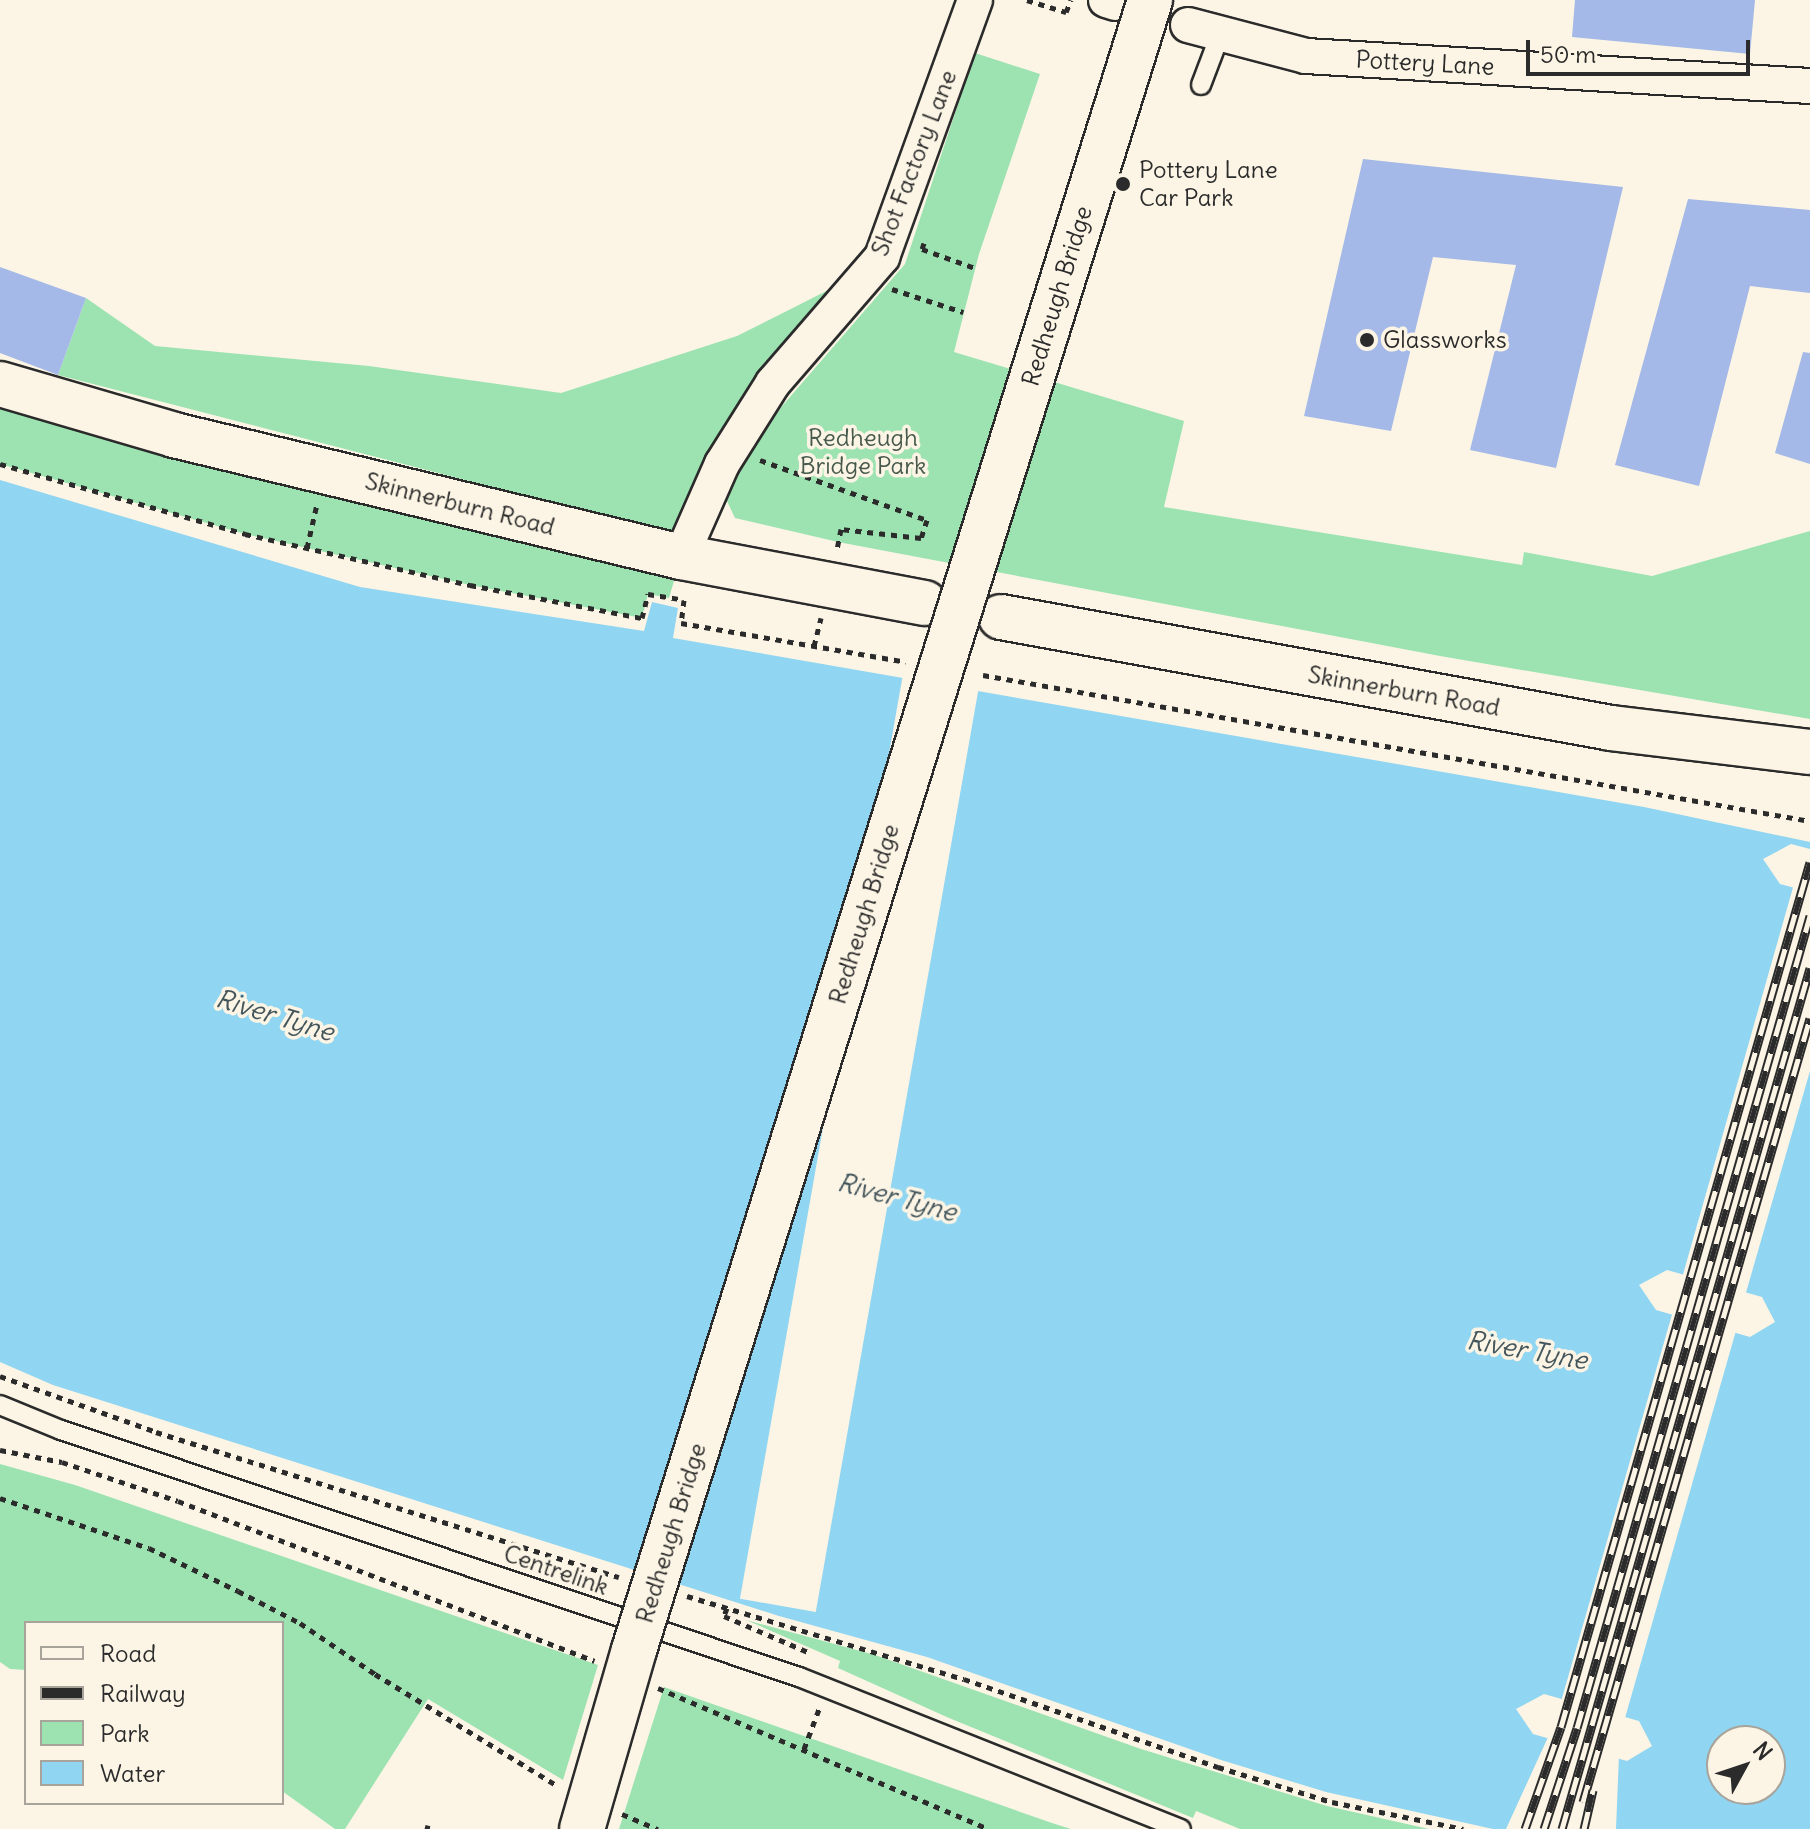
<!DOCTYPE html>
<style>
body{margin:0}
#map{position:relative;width:1810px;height:1829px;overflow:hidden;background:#fcf5e5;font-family:Delius,sans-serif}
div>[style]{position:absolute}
.green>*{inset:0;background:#9ce3b1}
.water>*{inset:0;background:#90d5f1}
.pier>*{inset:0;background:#fcf5e5;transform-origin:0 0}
.building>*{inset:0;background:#a4b9e7}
.path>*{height:5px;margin-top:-2.5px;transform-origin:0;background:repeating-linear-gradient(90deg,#2b2b2b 0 6px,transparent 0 12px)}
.roads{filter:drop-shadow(2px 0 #2b2b2b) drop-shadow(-2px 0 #2b2b2b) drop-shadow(0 2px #2b2b2b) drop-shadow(0 -2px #2b2b2b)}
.service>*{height:18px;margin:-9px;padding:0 9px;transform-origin:9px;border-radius:9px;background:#fcf5e5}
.minor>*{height:34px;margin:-17px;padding:0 17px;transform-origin:17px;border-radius:17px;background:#fcf5e5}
.tertiary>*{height:44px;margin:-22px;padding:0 22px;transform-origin:22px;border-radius:22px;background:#fcf5e5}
.rail>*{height:9px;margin-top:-4.5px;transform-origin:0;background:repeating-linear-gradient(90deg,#fcf5e5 0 18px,#2b2b2b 0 36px);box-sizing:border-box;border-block:2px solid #2b2b2b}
.bridges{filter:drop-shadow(2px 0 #2b2b2b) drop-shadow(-2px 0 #2b2b2b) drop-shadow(0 2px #2b2b2b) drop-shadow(0 -2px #2b2b2b)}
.primary-bridge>*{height:44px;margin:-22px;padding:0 22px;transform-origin:22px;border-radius:22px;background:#fcf5e5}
.dots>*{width:22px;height:22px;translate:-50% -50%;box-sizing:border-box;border:4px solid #fcf5e5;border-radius:50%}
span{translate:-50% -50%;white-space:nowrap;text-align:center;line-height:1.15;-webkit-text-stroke:7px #fcf5e5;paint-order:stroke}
.street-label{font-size:24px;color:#2b2b2b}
.poi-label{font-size:24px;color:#2b2b2b}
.left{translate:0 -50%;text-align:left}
.park-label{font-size:24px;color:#47594c}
.water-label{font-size:26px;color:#44565c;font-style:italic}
.legend{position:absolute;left:24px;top:1621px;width:260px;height:184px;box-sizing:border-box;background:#fcf5e5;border:2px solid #a8a49b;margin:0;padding:10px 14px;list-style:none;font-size:24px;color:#2b2b2b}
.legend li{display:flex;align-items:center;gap:16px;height:40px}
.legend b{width:40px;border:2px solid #a8a49b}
.north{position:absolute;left:1706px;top:1725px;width:80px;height:80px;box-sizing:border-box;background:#fcf5e5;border:2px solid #a8a49b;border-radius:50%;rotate:50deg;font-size:22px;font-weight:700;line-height:32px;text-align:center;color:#2b2b2b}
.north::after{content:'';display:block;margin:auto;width:28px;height:36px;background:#2b2b2b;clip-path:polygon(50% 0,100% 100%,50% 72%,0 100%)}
.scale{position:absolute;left:1526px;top:40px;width:224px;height:36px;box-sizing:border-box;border:4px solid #2b2b2b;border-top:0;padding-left:10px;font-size:24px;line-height:28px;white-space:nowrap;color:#2b2b2b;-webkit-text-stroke:6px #fcf5e5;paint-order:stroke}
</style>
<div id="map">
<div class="green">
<i style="clip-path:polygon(975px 53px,1040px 74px,979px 254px,954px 352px,1184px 421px,1164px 507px,1522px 565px,1524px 552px,1652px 576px,1810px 531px,1810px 719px,1440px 656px,838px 542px,735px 518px,725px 497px,757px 440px,783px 405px,905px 264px)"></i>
<i style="clip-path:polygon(858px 275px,675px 534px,58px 375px,86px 298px,155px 346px,369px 366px,561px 393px,737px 336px)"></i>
<i style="clip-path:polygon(0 384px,681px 557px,669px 598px,648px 594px,642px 618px,470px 585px,245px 534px,0 464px)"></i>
<i style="clip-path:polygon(0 1464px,75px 1485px,598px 1665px,563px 1780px,428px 1699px,345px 1829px,335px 1829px,282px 1791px,282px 1623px,26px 1623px,26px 1670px,10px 1669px,0 1662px)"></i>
<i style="clip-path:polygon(746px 1620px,875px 1655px,1141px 1749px,1327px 1806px,1429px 1829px,1240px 1829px,1196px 1811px,1193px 1818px,949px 1718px,838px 1668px,840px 1661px)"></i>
<i style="clip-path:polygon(664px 1687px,1052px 1823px,1071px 1829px,619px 1829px)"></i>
</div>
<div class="water">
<i style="clip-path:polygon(evenodd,0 480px,360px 587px,644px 631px,652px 602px,678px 608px,673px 638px,1644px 807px,1810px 842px,1810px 849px,1791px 844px,1763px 859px,1780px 884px,1810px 892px,1810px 1829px,1493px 1829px,1326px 1792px,1221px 1760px,927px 1657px,779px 1616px,53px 1385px,0 1362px,0 480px,1667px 1270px,1762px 1297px,1775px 1322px,1750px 1337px,1656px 1310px,1639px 1285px,1667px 1270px,0 480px,1544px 1694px,1639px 1721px,1652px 1746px,1627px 1761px,1533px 1734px,1516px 1709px,1544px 1694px,0 480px,1722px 1741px,1770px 1741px,1770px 1789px,1722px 1789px,1722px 1741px)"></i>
</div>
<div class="pier">
<i style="left:903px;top:674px;width:77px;height:939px;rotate:10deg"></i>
<i style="clip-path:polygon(1794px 884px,1810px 888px,1810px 1071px,1745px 1296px,1682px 1278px)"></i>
<i style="left:1673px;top:1311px;width:66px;height:408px;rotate:16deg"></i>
<i style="clip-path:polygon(1549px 1735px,1619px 1755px,1616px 1829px,1506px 1829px)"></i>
</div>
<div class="building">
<i style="clip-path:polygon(1575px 0,1755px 0,1750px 54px,1572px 37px)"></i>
<i style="clip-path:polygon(1363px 159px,1623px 187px,1556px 468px,1470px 450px,1516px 265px,1433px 257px,1391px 431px,1304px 416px)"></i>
<i style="clip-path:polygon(1688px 199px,1810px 210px,1810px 293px,1750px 286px,1699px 486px,1615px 465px)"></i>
<i style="clip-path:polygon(0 267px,86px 298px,58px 375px,0 353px)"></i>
<i style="clip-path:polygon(1803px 352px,1810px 353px,1810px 464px,1775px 453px)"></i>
</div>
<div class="path">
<i style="left:1027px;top:0;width:41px;rotate:17.1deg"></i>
<i style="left:1066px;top:12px;width:13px;rotate:-67deg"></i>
<i style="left:924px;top:243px;width:6px;rotate:108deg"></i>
<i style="left:922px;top:249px;width:56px;rotate:19.7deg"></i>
<i style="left:892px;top:289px;width:75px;rotate:17.9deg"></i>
<i style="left:760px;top:460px;width:177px;rotate:19.8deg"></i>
<i style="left:927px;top:520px;width:19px;rotate:108deg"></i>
<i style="left:921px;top:538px;width:81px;rotate:-173.6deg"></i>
<i style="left:841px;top:529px;width:21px;rotate:101deg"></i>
<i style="left:0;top:464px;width:255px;rotate:15.9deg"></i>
<i style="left:245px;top:534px;width:231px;rotate:12.8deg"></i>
<i style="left:470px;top:585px;width:175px;rotate:10.9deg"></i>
<i style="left:642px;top:618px;width:25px;rotate:-76deg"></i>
<i style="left:648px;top:594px;width:36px;rotate:9deg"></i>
<i style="left:684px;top:600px;width:23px;rotate:97deg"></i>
<i style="left:681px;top:623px;width:228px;rotate:9.8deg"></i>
<i style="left:307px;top:548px;width:45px;rotate:-77.2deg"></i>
<i style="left:814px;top:646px;width:29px;rotate:-76deg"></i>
<i style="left:983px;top:675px;width:840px;rotate:10.01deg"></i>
<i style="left:0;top:1376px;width:166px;rotate:19.7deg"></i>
<i style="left:156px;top:1432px;width:485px;rotate:17.4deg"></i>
<i style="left:0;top:1450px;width:63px;rotate:11deg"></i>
<i style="left:62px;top:1462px;width:122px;rotate:18.6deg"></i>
<i style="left:178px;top:1501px;width:446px;rotate:21deg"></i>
<i style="left:0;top:1498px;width:157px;rotate:18.6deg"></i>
<i style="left:149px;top:1548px;width:99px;rotate:25.8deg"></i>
<i style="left:238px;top:1591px;width:70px;rotate:27.3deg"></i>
<i style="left:300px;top:1623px;width:91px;rotate:34.2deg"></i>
<i style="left:375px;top:1674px;width:215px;rotate:31.5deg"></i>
<i style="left:687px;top:1596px;width:289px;rotate:16.7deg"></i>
<i style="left:964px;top:1679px;width:269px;rotate:19.1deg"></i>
<i style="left:1218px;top:1767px;width:119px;rotate:17.1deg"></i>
<i style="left:1332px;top:1802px;width:134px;rotate:11.6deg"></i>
<i style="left:727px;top:1608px;width:9px;rotate:111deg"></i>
<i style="left:724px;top:1616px;width:91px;rotate:23.2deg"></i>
<i style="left:658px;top:1688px;width:359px;rotate:23.1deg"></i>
<i style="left:804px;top:1749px;width:43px;rotate:-69.4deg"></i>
<i style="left:622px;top:1814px;width:39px;rotate:23deg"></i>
<i style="left:427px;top:1829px;width:4px;rotate:-76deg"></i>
</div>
<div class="roads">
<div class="service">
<i style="left:1201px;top:85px;width:53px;rotate:-69.2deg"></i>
<i style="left:0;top:1405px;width:66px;rotate:22.3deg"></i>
<i style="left:61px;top:1430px;width:778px;rotate:18.5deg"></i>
<i style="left:799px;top:1677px;width:411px;rotate:21.7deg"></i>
</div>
<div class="minor">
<i style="left:1106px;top:0;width:10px;rotate:17deg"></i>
<i style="left:1188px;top:25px;width:122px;rotate:14.7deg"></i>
<i style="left:1306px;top:56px;width:505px;rotate:3.41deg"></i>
<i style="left:681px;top:557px;width:102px;rotate:-66.2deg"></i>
<i style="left:722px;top:464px;width:96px;rotate:-57.8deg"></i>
<i style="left:773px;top:383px;width:167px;rotate:-49.1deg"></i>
<i style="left:882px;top:257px;width:273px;rotate:-70.1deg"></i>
</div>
<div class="tertiary">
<i style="left:0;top:384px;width:181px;rotate:16.3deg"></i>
<i style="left:174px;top:435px;width:521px;rotate:13.53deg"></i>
<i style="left:681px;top:557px;width:248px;rotate:10.7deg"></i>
<i style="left:1001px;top:617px;width:620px;rotate:10.31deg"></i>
<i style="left:1611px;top:728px;width:200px;rotate:6.9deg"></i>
</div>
</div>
<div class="rail">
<i style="left:1583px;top:1802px;width:816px;rotate:-73.85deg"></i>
<i style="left:1525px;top:1829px;width:108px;rotate:-70.6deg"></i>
<i style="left:1561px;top:1727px;width:900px;rotate:-73.94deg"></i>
<i style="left:1544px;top:1829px;width:106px;rotate:-71.9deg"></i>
<i style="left:1577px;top:1728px;width:845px;rotate:-73.99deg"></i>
<i style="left:1562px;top:1829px;width:896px;rotate:-73.93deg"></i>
<i style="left:1584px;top:1829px;width:40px;rotate:-77deg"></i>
</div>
<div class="bridges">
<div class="primary-bridge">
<i style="left:582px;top:1829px;width:186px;rotate:-73.8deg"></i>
<i style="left:634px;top:1650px;width:1729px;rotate:-72.63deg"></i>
</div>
</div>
<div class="dots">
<i style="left:1123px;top:184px;background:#2b2b2b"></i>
<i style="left:1367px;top:340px;background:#2b2b2b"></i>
</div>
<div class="street-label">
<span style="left:1425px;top:63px;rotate:3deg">Pottery Lane</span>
<span style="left:914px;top:163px;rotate:-69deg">Shot Factory Lane</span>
<span style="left:1057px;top:296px;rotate:-73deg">Redheugh Bridge</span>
<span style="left:460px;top:504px;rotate:14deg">Skinnerburn Road</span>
<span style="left:1404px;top:691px;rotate:10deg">Skinnerburn Road</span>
<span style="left:864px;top:914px;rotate:-73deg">Redheugh Bridge</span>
<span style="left:671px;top:1533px;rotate:-73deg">Redheugh Bridge</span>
<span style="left:556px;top:1570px;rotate:19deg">Centrelink</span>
</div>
<div class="poi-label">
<span class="left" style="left:1139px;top:184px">Pottery Lane<br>Car Park</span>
<span class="left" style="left:1383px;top:340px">Glassworks</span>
</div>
<div class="park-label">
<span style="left:863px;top:452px">Redheugh<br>Bridge Park</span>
</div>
<div class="water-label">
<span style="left:275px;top:1015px;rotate:17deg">River Tyne</span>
<span style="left:897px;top:1197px;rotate:15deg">River Tyne</span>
<span style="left:1527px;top:1350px;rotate:10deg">River Tyne</span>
</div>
<ul class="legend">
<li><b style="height:10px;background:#fcf5e5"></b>Road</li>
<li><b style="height:10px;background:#2b2b2b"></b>Railway</li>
<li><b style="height:22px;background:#9ce3b1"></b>Park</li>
<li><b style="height:22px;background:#90d5f1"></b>Water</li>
</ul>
<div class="north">N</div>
<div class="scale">50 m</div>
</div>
